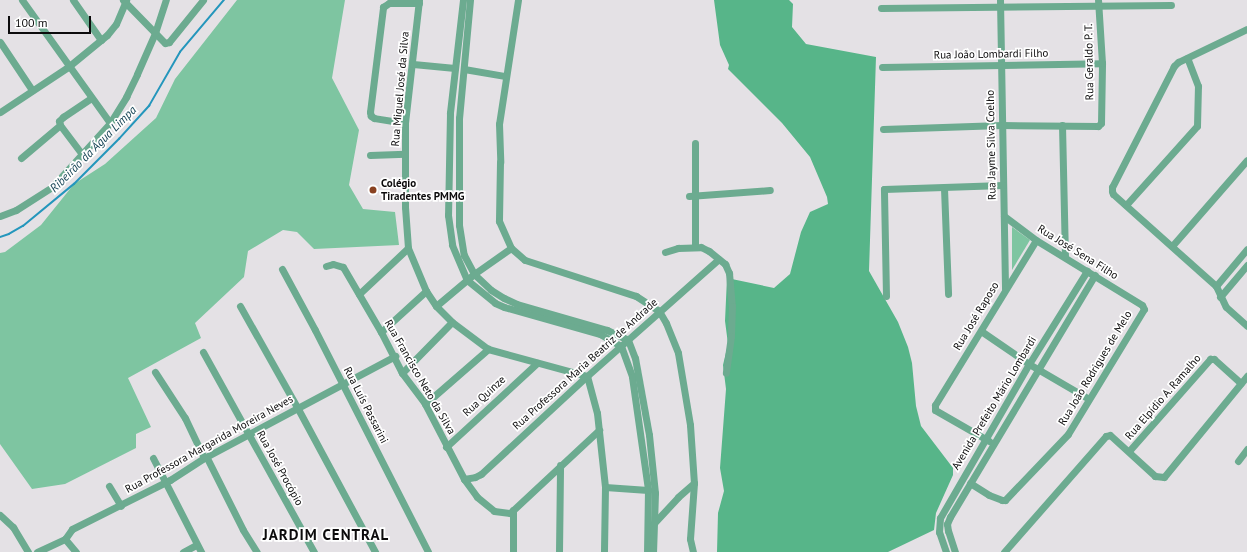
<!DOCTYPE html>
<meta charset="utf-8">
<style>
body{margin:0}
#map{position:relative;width:1247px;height:552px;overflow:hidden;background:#e4e1e5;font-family:"PT Sans",sans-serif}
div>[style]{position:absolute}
.green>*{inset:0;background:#7ec5a1}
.forest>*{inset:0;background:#57b589}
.stream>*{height:1.5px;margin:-0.75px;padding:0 0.75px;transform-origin:0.75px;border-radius:0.75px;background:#2496bc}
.street>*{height:7px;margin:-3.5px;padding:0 3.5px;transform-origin:3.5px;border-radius:3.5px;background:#6cab90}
.dots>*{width:11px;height:11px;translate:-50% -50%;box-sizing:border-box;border:2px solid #fff;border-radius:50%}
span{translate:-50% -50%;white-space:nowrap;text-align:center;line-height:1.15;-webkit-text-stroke:3.5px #fff;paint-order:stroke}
.street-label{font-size:11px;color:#0c0b0c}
.poi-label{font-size:11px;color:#0c0b0c;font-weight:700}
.left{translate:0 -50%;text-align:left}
.water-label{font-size:12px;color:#194657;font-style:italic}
.district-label{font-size:15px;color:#0c0b0c;font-weight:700;letter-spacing:1px}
.scale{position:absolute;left:8px;top:16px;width:83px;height:18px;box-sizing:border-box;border:2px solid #0c0b0c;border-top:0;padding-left:5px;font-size:12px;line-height:14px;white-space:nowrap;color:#0c0b0c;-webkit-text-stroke:3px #fff;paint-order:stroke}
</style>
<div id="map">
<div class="green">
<i style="clip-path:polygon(237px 0,345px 0,332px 78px,359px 130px,349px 185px,363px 209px,395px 212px,399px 245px,314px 249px,297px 232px,283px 230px,248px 251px,244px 277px,195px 323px,201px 338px,128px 378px,151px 427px,136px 434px,136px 448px,65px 484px,32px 489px,0 444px,0 253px,5px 252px,41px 225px,74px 184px,105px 164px,156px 118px,175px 79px)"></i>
<i style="clip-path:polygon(1012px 227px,1030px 240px,1012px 270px)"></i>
</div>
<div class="forest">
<i style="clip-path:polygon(714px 0,789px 0,793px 4px,792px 27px,806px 44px,876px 57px,869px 271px,898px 322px,908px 347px,912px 363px,916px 406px,921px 426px,953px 468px,953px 475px,936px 513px,934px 530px,888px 552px,717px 552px,718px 513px,724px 491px,720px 468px,726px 389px,723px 365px,728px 344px,725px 321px,727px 278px,774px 288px,790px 274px,801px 232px,810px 212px,828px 204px,827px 197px,810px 157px,782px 123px,728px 69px,729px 65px,720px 45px)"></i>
</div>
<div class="stream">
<i style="left:0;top:237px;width:9px;rotate:-18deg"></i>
<i style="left:9px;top:234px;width:16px;rotate:-30deg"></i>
<i style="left:23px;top:226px;width:66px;rotate:-39.5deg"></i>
<i style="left:74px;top:184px;width:64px;rotate:-45deg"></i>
<i style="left:119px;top:139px;width:45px;rotate:-47.7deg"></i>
<i style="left:149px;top:106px;width:62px;rotate:-60.1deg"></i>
<i style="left:180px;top:52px;width:68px;rotate:-49.8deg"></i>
</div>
<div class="street">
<i style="left:22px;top:0;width:151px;rotate:54.4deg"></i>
<i style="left:73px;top:0;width:49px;rotate:55deg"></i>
<i style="left:123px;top:0;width:60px;rotate:45.7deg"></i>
<i style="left:165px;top:43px;width:4px;rotate:-14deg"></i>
<i style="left:169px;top:42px;width:54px;rotate:-51deg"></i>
<i style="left:419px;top:0;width:124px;rotate:96.5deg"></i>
<i style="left:405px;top:123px;width:84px;rotate:90deg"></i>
<i style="left:405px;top:207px;width:41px;rotate:85.8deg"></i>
<i style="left:408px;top:248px;width:47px;rotate:67.3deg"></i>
<i style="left:426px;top:291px;width:18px;rotate:56deg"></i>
<i style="left:436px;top:306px;width:23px;rotate:45deg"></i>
<i style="left:452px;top:322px;width:45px;rotate:36.9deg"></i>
<i style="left:488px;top:349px;width:103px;rotate:15.3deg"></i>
<i style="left:587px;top:376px;width:38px;rotate:75deg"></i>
<i style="left:597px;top:413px;width:74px;rotate:83.8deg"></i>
<i style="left:605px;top:487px;width:65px;rotate:90.9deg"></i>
<i style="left:463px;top:0;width:114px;rotate:96.6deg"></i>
<i style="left:450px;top:113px;width:102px;rotate:91.1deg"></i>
<i style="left:448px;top:215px;width:30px;rotate:82deg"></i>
<i style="left:452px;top:245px;width:38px;rotate:67deg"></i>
<i style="left:467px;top:280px;width:36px;rotate:39deg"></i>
<i style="left:495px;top:303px;width:10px;rotate:24deg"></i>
<i style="left:504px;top:307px;width:100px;rotate:15.7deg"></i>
<i style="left:600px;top:334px;width:24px;rotate:30deg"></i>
<i style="left:621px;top:346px;width:33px;rotate:70deg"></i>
<i style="left:632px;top:377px;width:114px;rotate:81.9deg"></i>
<i style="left:648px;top:490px;width:62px;rotate:90.9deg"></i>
<i style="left:470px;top:0;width:119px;rotate:95.3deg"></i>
<i style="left:459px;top:118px;width:107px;rotate:90deg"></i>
<i style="left:459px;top:225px;width:30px;rotate:81deg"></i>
<i style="left:464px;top:255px;width:21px;rotate:62deg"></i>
<i style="left:474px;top:274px;width:23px;rotate:43deg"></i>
<i style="left:491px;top:290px;width:15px;rotate:32deg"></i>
<i style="left:504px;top:298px;width:14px;rotate:25deg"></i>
<i style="left:517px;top:304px;width:94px;rotate:16.1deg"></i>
<i style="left:607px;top:330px;width:23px;rotate:25deg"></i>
<i style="left:628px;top:340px;width:19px;rotate:69deg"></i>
<i style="left:635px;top:358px;width:78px;rotate:79.7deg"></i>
<i style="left:649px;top:435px;width:58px;rotate:84.1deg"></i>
<i style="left:655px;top:493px;width:59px;rotate:91.9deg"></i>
<i style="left:518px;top:0;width:125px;rotate:98.7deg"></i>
<i style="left:499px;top:124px;width:38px;rotate:88deg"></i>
<i style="left:500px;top:162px;width:59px;rotate:91deg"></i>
<i style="left:499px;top:221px;width:30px;rotate:66deg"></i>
<i style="left:511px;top:248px;width:18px;rotate:41deg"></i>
<i style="left:525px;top:260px;width:117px;rotate:18deg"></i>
<i style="left:636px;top:296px;width:27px;rotate:33deg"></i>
<i style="left:659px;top:311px;width:14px;rotate:60deg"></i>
<i style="left:666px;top:323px;width:32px;rotate:68deg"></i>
<i style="left:678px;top:353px;width:73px;rotate:80.5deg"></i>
<i style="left:690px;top:425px;width:58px;rotate:86.1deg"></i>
<i style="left:694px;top:483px;width:56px;rotate:94.1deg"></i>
<i style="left:690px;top:539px;width:13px;rotate:77deg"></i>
<i style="left:1000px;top:0;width:289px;rotate:89deg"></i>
<i style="left:881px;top:8px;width:290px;rotate:-0.6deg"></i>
<i style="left:1247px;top:29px;width:76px;rotate:154.4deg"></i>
<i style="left:1178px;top:62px;width:6px;rotate:135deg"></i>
<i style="left:1174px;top:66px;width:136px;rotate:117.1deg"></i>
<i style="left:1112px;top:187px;width:4px;rotate:90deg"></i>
<i style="left:1112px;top:191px;width:3px;rotate:72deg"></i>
<i style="left:1113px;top:194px;width:138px;rotate:41.8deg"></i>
<i style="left:1216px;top:286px;width:23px;rotate:65deg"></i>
<i style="left:1226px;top:307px;width:28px;rotate:42deg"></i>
<i style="left:0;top:42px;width:58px;rotate:56.3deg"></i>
<i style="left:413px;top:64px;width:42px;rotate:5.4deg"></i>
<i style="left:882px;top:67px;width:220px;rotate:-1deg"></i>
<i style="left:464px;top:69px;width:42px;rotate:9.7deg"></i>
<i style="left:0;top:112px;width:82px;rotate:-33.5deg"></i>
<i style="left:68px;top:67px;width:50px;rotate:-39.4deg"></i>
<i style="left:107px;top:35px;width:14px;rotate:-51deg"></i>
<i style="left:116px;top:24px;width:26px;rotate:-67deg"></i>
<i style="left:405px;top:123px;width:31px;rotate:-171deg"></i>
<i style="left:374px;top:118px;width:4px;rotate:-146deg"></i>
<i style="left:371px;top:116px;width:4px;rotate:-104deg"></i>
<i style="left:370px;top:112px;width:106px;rotate:-82.9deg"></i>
<i style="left:383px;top:7px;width:7px;rotate:-34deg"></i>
<i style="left:389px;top:3px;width:30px"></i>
<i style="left:60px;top:125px;width:36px;rotate:53deg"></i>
<i style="left:1062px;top:125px;width:131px;rotate:88.7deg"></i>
<i style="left:883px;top:129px;width:119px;rotate:-1.9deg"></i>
<i style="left:1002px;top:125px;width:96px;rotate:0.6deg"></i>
<i style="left:1098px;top:126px;width:4px;rotate:-45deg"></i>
<i style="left:1101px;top:123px;width:60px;rotate:-89deg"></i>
<i style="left:1102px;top:63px;width:63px;rotate:-93.6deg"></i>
<i style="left:695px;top:143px;width:104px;rotate:90deg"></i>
<i style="left:370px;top:155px;width:35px;rotate:-2deg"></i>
<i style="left:21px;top:158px;width:51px;rotate:-40.2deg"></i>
<i style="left:60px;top:125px;width:4px;rotate:-104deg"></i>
<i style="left:59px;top:121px;width:6px;rotate:-45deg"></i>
<i style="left:63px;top:117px;width:34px;rotate:-34deg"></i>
<i style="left:944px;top:188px;width:106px;rotate:87.8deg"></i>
<i style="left:689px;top:196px;width:81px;rotate:-4.2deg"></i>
<i style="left:1126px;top:205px;width:106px;rotate:-48.1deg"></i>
<i style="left:1197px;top:126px;width:40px;rotate:-88.6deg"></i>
<i style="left:1198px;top:86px;width:30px;rotate:-111deg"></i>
<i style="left:0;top:216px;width:17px;rotate:-21deg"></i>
<i style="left:16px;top:210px;width:43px;rotate:-32.6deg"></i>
<i style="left:52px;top:187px;width:86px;rotate:-47.8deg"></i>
<i style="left:110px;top:123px;width:31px;rotate:-58deg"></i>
<i style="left:126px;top:97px;width:25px;rotate:-64deg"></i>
<i style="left:137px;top:74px;width:45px;rotate:-66.3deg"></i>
<i style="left:155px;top:33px;width:35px;rotate:-72deg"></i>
<i style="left:1172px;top:246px;width:114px;rotate:-48.9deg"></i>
<i style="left:665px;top:252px;width:14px;rotate:-17deg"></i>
<i style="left:678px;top:248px;width:23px;rotate:-2deg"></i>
<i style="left:701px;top:247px;width:9px;rotate:27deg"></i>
<i style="left:709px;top:251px;width:21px;rotate:39deg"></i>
<i style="left:725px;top:264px;width:10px;rotate:66deg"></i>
<i style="left:729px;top:273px;width:33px;rotate:85deg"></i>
<i style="left:732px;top:306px;width:30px;rotate:92deg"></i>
<i style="left:731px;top:336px;width:37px;rotate:98deg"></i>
<i style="left:326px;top:266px;width:7px;rotate:-16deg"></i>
<i style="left:333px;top:264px;width:10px;rotate:17deg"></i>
<i style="left:343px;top:267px;width:75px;rotate:59.7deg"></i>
<i style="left:381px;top:332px;width:46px;rotate:62.9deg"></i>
<i style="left:402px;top:373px;width:39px;rotate:53deg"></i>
<i style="left:425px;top:404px;width:85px;rotate:62.5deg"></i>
<i style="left:464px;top:479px;width:22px;rotate:54deg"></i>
<i style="left:477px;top:497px;width:22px;rotate:39deg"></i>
<i style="left:494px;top:511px;width:16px;rotate:7deg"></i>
<i style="left:510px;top:513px;width:122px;rotate:-43deg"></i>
<i style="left:282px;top:269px;width:69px;rotate:61.6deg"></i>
<i style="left:315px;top:330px;width:249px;rotate:63deg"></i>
<i style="left:1216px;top:286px;width:48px;rotate:-50deg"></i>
<i style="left:359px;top:294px;width:67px;rotate:-43.2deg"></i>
<i style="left:886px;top:296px;width:107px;rotate:-91.1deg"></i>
<i style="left:884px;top:189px;width:119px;rotate:-1.9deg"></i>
<i style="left:1220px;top:297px;width:42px;rotate:-49.8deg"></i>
<i style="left:240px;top:306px;width:116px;rotate:60.6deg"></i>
<i style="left:297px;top:407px;width:165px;rotate:61.7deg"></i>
<i style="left:436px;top:306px;width:50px;rotate:-40.1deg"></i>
<i style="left:474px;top:274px;width:45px;rotate:-35.1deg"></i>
<i style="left:981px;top:331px;width:58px;rotate:34.5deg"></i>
<i style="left:1029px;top:364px;width:69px;rotate:30.3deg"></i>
<i style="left:381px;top:332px;width:61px;rotate:-42.3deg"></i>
<i style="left:203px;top:352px;width:229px;rotate:61deg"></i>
<i style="left:155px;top:372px;width:55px;rotate:56.9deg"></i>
<i style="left:185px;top:418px;width:44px;rotate:64.6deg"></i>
<i style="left:402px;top:373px;width:71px;rotate:-45.6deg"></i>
<i style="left:425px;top:404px;width:84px;rotate:-41.1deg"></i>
<i style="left:989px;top:441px;width:62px;rotate:-150.1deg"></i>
<i style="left:935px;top:410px;width:5px;rotate:-90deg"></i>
<i style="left:935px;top:405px;width:193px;rotate:-58.5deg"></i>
<i style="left:446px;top:447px;width:124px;rotate:-42.7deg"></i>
<i style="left:1129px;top:451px;width:123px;rotate:-48.6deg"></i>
<i style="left:1210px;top:359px;width:4px"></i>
<i style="left:1214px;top:359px;width:36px;rotate:42deg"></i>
<i style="left:153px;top:458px;width:106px;rotate:62.9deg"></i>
<i style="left:207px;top:458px;width:80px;rotate:63.4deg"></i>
<i style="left:243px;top:530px;width:26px;rotate:58deg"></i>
<i style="left:1238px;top:461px;width:15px;rotate:-53deg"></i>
<i style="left:464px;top:479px;width:11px;rotate:-10deg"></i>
<i style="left:475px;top:477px;width:7px;rotate:-27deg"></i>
<i style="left:481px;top:474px;width:144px;rotate:-42.8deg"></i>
<i style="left:587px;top:376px;width:176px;rotate:-41.6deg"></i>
<i style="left:970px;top:483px;width:22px;rotate:32deg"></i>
<i style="left:989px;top:495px;width:14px;rotate:21deg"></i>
<i style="left:1002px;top:500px;width:3px"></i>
<i style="left:1005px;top:500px;width:91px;rotate:-46.3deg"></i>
<i style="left:1068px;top:434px;width:146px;rotate:-58.7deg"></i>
<i style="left:1144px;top:309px;width:4px;rotate:-117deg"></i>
<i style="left:1142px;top:305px;width:124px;rotate:-148.5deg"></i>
<i style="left:1036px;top:240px;width:40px;rotate:-143deg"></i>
<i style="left:109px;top:486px;width:23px;rotate:59deg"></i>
<i style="left:605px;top:487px;width:43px;rotate:4deg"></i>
<i style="left:0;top:515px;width:18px;rotate:43deg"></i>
<i style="left:13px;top:527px;width:29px;rotate:59deg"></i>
<i style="left:654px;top:523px;width:35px;rotate:-47deg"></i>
<i style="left:678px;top:497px;width:21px;rotate:-41deg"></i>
<i style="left:65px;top:539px;width:17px;rotate:50deg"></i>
<i style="left:37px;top:552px;width:31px;rotate:-25deg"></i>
<i style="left:65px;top:539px;width:12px;rotate:-55deg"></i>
<i style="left:72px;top:529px;width:110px;rotate:-26.6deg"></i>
<i style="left:170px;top:480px;width:40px;rotate:-32.9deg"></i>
<i style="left:204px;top:458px;width:217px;rotate:-28.1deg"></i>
<i style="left:183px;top:552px;width:15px;rotate:-28deg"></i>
<i style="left:513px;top:552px;width:42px;rotate:-90deg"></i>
<i style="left:559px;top:552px;width:87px;rotate:-89.3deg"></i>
<i style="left:946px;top:552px;width:21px;rotate:-109deg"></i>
<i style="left:939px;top:532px;width:14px;rotate:-86deg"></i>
<i style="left:940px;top:518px;width:178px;rotate:-60deg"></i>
<i style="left:1029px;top:364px;width:110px;rotate:-58.1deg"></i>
<i style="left:955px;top:552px;width:22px;rotate:-108deg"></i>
<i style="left:948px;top:531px;width:7px;rotate:-98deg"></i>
<i style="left:947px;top:524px;width:8px;rotate:-67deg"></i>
<i style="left:950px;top:517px;width:282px;rotate:-59.1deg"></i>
<i style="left:1004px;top:552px;width:154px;rotate:-48.7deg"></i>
<i style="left:1106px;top:436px;width:4px;rotate:-14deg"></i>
<i style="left:1110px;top:435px;width:61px;rotate:42.3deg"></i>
<i style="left:1155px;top:476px;width:9px;rotate:6deg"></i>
<i style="left:1164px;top:477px;width:131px;rotate:-50.6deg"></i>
</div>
<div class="dots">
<i style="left:373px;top:190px;background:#894121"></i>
</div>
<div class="street-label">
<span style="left:991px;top:54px;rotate:-1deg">Rua João Lombardi Filho</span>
<span style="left:1089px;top:62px;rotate:-91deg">Rua Geraldo P. T.</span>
<span style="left:400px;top:89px;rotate:-85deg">Rua Miguel José da Silva</span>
<span style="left:991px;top:145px;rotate:-91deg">Rua Jayme Silva Coelho</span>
<span style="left:1078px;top:252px;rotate:32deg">Rua José Sena Filho</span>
<span style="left:976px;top:316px;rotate:-59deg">Rua José Raposo</span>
<span style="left:585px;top:364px;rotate:-42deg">Rua Professora Maria Beatriz de Andrade</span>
<span style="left:1095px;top:368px;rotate:-59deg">Rua João Rodrigues de Melo</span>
<span style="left:420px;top:377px;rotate:60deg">Rua Francisco Neto da Silva</span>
<span style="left:484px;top:396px;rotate:-43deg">Rua Quinze</span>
<span style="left:1163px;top:397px;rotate:-49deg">Rua Elpídio A. Ramalho</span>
<span style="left:994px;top:403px;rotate:-59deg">Avenida Prefeito Mário Lombardi</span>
<span style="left:366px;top:405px;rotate:63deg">Rua Luís Passarini</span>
<span style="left:209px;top:444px;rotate:-29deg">Rua Professora Margarida Moreira Neves</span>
<span style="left:280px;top:468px;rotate:61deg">Rua José Procópio</span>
</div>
<div class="poi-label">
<span class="left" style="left:381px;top:190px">Colégio<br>Tiradentes PMMG</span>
</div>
<div class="water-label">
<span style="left:93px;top:149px;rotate:-45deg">Ribeirão da Água Limpa</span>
</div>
<div class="district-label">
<span style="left:326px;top:535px">JARDIM CENTRAL</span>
</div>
<div class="scale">100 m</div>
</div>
